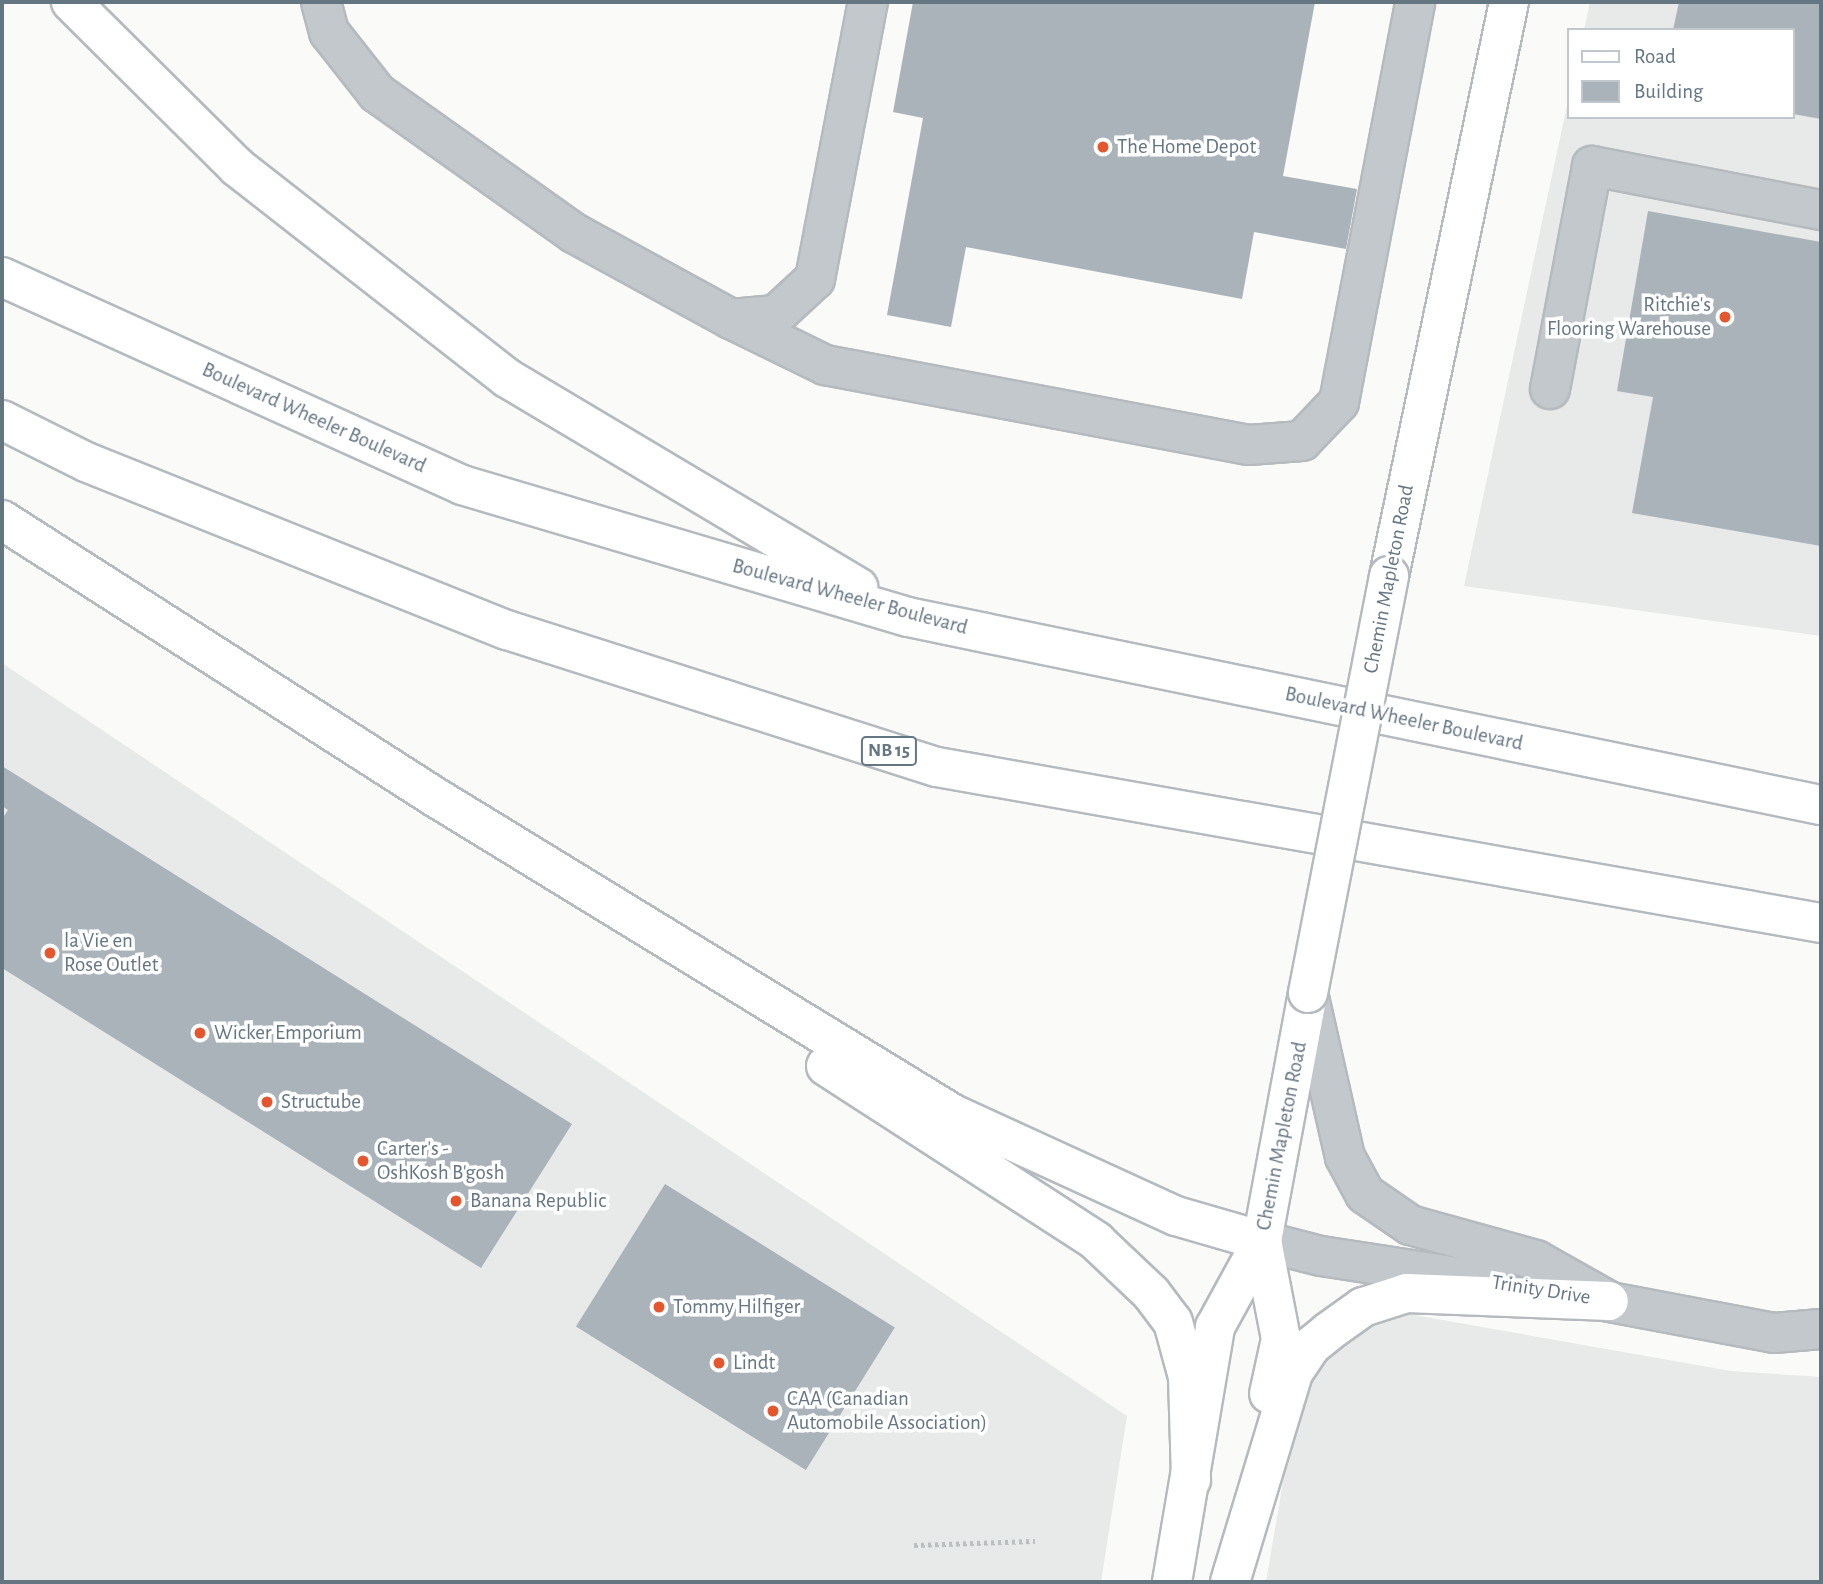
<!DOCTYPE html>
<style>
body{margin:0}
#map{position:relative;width:1823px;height:1584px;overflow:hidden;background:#fafaf8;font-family:"Alegreya Sans",sans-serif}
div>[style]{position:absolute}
.built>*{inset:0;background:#e8e9e9}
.building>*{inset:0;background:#aab3b9;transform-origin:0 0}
.path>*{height:4.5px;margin-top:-2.25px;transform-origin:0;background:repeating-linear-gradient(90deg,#bbbfc2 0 3.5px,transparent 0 7px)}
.roads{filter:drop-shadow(2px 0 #b5babe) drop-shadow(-2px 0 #b5babe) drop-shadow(0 2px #b5babe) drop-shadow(0 -2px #b5babe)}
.minor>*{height:38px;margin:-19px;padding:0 19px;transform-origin:19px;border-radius:19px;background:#c3c8cc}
.major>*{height:38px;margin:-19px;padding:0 19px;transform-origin:19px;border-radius:19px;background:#fff}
.highway>*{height:38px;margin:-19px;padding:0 19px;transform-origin:19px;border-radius:19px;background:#fff}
.bridges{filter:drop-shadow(2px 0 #b5babe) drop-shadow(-2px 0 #b5babe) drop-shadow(0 2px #b5babe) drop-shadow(0 -2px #b5babe)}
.major-bridge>*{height:38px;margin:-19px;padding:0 19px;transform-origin:19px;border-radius:19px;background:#fff}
.dots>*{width:19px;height:19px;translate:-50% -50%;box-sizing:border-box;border:4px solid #fff;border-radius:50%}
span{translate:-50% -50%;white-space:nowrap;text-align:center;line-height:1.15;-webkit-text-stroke:7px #fff;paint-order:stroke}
.shield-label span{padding:2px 5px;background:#fff;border:2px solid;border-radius:5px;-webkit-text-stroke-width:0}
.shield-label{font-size:19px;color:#657683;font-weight:700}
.poi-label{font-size:21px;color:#657683}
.left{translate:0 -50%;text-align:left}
.right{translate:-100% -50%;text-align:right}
.street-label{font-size:21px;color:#657683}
.frame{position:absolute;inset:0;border:4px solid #657683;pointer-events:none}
.legend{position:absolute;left:1567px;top:28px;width:228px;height:91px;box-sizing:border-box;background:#fff;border:2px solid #c1c8cd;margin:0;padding:9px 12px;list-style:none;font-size:21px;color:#657683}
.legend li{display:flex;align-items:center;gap:14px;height:35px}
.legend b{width:35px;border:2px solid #c1c8cd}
</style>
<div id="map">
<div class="built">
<i style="clip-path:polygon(1590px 2px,1821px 2px,1821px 636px,1464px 586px,1569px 96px,1569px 117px,1793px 117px,1793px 30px,1584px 30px)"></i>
<i style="clip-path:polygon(2px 663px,1127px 1416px,1101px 1582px,2px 1582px)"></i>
<i style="clip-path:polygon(1403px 1313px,1731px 1371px,1821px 1377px,1821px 1582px,1266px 1582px,1293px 1423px,1311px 1372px,1345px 1339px)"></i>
</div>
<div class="building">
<i style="clip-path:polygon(913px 2px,1315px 2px,1283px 176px,1357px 189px,1346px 249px,1254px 232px,1242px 299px,966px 247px,951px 327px,887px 315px,923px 118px,893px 112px)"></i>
<i style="clip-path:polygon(1679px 2px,1821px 2px,1821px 119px,1793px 114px,1793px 30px,1673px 30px)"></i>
<i style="clip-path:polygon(1648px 211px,1821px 242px,1821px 546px,1632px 513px,1653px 397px,1617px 391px)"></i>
<i style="clip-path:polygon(2px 766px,572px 1124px,481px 1268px,2px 968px,2px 819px,8px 810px,2px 806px)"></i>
<i style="left:665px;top:1184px;width:271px;height:168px;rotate:32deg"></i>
</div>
<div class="path">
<i style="left:914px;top:1545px;width:121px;rotate:-1.9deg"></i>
</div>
<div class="roads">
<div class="minor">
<i style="left:321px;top:2px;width:31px;rotate:75deg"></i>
<i style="left:329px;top:32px;width:78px;rotate:51.8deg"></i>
<i style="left:377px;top:93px;width:242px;rotate:35.4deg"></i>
<i style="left:574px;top:233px;width:179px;rotate:28.7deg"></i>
<i style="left:731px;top:319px;width:45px;rotate:-5.1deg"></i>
<i style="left:776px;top:315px;width:53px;rotate:-42.7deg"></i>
<i style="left:815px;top:279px;width:282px;rotate:-79.2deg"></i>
<i style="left:731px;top:319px;width:105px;rotate:26.1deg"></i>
<i style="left:825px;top:365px;width:431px;rotate:10.7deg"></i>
<i style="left:1249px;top:445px;width:53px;rotate:-4.3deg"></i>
<i style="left:1302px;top:441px;width:54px;rotate:-46.5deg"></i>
<i style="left:1339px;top:402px;width:407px;rotate:-79.2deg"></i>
<i style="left:1550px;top:389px;width:227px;rotate:-79.3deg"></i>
<i style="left:1592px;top:166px;width:233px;rotate:10.9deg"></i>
<i style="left:1308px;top:993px;width:168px;rotate:77.3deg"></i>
<i style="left:1345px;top:1157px;width:42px;rotate:61.6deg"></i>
<i style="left:1365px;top:1194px;width:55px;rotate:34.6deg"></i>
<i style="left:1410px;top:1225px;width:131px;rotate:15.5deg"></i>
<i style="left:1536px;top:1260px;width:81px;rotate:29.4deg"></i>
<i style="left:1262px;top:1241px;width:61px;rotate:14.3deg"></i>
<i style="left:1321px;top:1256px;width:178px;rotate:8.7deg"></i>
<i style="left:1578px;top:1296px;width:199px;rotate:10.7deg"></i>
<i style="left:1774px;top:1333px;width:47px;rotate:-4.9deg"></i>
</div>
<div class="major">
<i style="left:1389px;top:576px;width:586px;rotate:-78.19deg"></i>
<i style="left:1262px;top:1241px;width:100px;rotate:79deg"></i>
<i style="left:1281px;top:1339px;width:56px;rotate:102.3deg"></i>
<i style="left:1172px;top:1582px;width:259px;rotate:-80.4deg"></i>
<i style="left:1215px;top:1327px;width:98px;rotate:-61.3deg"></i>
<i style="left:1262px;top:1241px;width:252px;rotate:-79.5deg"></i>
<i style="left:1230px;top:1582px;width:218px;rotate:-73.2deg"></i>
<i style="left:1293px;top:1373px;width:32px;rotate:-56deg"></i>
<i style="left:1311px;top:1346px;width:22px;rotate:-39deg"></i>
<i style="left:1328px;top:1332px;width:43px;rotate:-35.5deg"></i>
<i style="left:1363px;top:1307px;width:46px;rotate:-17.7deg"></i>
<i style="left:1407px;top:1293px;width:202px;rotate:2.3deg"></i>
</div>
<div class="highway">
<i style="left:71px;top:2px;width:234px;rotate:44.8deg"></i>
<i style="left:237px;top:167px;width:343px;rotate:38deg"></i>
<i style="left:507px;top:378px;width:409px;rotate:30.8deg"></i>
<i style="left:2px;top:277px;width:505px;rotate:24.33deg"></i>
<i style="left:462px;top:485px;width:465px;rotate:16.5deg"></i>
<i style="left:908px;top:617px;width:932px;rotate:11.64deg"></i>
<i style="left:2px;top:420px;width:94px;rotate:26.6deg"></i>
<i style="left:86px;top:462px;width:453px;rotate:21.8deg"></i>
<i style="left:507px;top:630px;width:451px;rotate:17.7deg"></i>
<i style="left:937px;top:767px;width:898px;rotate:10.01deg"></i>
<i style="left:2px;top:520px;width:514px;rotate:32.61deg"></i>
<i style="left:435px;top:797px;width:607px;rotate:31.47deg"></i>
<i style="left:953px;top:1114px;width:245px;rotate:24.6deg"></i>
<i style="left:1176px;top:1216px;width:90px;rotate:16.2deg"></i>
<i style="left:826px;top:1066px;width:322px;rotate:32.9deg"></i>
<i style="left:1096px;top:1241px;width:76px;rotate:43.4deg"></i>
<i style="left:1151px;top:1293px;width:36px;rotate:53deg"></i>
<i style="left:1173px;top:1322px;width:57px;rotate:74.7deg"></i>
<i style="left:1188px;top:1377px;width:103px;rotate:88.3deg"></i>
</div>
</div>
<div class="bridges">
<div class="major-bridge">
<i style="left:1308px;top:993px;width:425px;rotate:-79deg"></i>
</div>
</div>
<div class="dots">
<i style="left:1103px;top:147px;background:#e4572e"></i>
<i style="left:1725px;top:317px;background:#e4572e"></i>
<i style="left:50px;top:953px;background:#e4572e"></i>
<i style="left:200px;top:1033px;background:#e4572e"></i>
<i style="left:267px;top:1102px;background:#e4572e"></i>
<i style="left:363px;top:1161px;background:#e4572e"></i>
<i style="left:456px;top:1201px;background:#e4572e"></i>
<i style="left:659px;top:1307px;background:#e4572e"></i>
<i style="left:719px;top:1363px;background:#e4572e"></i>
<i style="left:773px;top:1411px;background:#e4572e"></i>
</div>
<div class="shield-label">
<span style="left:889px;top:751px">NB 15</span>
</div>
<div class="poi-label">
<span class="left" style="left:1117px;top:147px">The Home Depot</span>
<span class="right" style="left:1711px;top:317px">Ritchie's<br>Flooring Warehouse</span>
<span class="left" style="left:64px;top:953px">la Vie en<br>Rose Outlet</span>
<span class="left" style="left:214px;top:1033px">Wicker Emporium</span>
<span class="left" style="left:281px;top:1102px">Structube</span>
<span class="left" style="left:377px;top:1161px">Carter's -<br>OshKosh B'gosh</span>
<span class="left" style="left:470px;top:1201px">Banana Republic</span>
<span class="left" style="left:673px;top:1307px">Tommy Hilfiger</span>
<span class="left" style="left:733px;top:1363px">Lindt</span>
<span class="left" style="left:787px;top:1411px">CAA (Canadian<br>Automobile Association)</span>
</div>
<div class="street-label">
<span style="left:314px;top:418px;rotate:24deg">Boulevard Wheeler Boulevard</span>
<span style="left:1389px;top:579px;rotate:-79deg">Chemin Mapleton Road</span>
<span style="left:850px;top:597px;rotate:15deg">Boulevard Wheeler Boulevard</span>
<span style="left:1404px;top:719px;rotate:12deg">Boulevard Wheeler Boulevard</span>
<span style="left:1282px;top:1136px;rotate:-79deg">Chemin Mapleton Road</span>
<span style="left:1541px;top:1290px;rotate:9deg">Trinity Drive</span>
</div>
<div class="frame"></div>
<ul class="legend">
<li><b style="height:9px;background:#fff"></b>Road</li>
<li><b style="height:19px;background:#aab3b9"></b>Building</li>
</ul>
</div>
